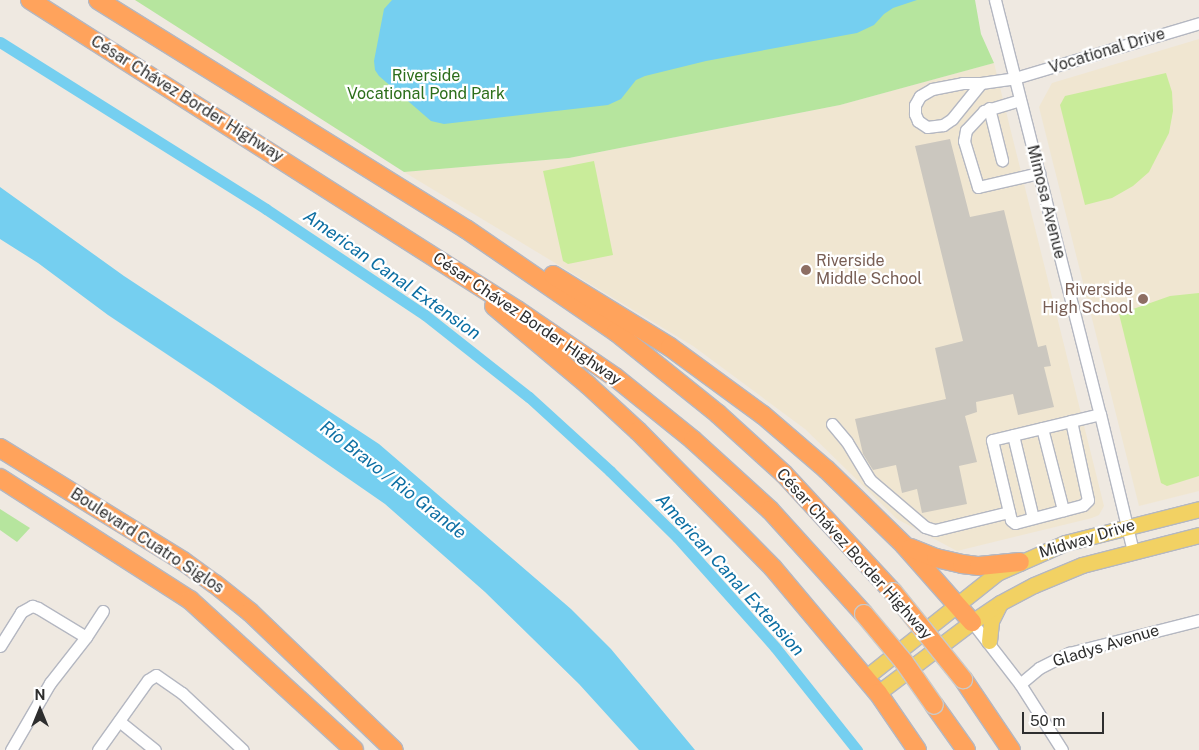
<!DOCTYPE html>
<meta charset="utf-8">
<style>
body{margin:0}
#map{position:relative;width:1199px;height:750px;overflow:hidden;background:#efe9e1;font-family:"Public Sans",sans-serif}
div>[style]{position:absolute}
.education>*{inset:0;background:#f0e6d1}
.green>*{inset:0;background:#b6e59e}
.pitch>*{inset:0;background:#c9ec9a}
.water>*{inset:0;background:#75cff0}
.canal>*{height:11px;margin:-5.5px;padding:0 5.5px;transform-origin:5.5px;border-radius:5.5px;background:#75cff0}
.building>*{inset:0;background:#cbc7bf}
.roads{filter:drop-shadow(1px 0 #b4b7c1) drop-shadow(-1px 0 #b4b7c1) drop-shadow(0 1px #b4b7c1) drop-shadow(0 -1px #b4b7c1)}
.minor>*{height:11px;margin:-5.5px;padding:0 5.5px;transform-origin:5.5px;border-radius:5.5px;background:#fff}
.major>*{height:15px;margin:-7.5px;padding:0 7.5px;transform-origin:7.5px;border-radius:7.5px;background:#f2d163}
.highway>*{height:18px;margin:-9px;padding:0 9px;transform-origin:9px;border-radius:9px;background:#ffa35c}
.bridges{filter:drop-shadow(1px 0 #c9c9c9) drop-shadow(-1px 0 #c9c9c9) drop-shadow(0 1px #c9c9c9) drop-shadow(0 -1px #c9c9c9)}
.highway-bridge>*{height:18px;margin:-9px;padding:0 9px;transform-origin:9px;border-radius:9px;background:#ffa35c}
.dots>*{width:14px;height:14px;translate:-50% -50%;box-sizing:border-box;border:2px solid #fff;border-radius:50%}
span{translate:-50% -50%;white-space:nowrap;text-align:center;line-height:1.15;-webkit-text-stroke:4.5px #fff;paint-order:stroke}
.street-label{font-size:16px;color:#2e2e2e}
.park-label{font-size:16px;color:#2c6e1b}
.education-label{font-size:16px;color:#785e54}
.left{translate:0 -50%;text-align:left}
.right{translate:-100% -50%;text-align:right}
.water-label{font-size:18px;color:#0d6fa3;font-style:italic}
.north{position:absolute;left:15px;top:685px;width:50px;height:50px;-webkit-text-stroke:4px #fff;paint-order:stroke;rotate:0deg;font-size:14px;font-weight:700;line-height:20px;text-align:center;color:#2e2e2e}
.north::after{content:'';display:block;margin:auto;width:18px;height:22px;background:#2e2e2e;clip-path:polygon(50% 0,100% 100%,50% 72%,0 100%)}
.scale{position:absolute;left:1022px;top:712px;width:82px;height:22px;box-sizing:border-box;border:2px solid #2e2e2e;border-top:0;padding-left:6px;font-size:15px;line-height:18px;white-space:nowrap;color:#2e2e2e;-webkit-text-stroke:4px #fff;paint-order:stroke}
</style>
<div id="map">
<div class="education">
<i style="clip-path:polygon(1199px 39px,1199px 491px,1139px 506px,1039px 107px,1052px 83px)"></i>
<i style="clip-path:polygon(994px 63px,1104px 506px,1099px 515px,1092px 518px,957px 551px,897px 519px,805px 429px,693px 346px,404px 172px,569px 158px,840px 105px)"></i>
</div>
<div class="green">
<i style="clip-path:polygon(135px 0,975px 0,981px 34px,994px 63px,840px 105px,569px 158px,404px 172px)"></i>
<i style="clip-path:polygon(0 509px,30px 528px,17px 542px,0 530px)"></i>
</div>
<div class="pitch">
<i style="clip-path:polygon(1166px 73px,1172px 92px,1173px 111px,1169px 133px,1149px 172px,1133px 186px,1112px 198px,1085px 205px,1060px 105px,1065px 96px)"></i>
<i style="clip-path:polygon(594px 161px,613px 255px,568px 264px,563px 261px,543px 171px)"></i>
<i style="clip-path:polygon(1199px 293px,1199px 476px,1167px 486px,1161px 483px,1119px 314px,1170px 296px)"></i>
</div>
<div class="water">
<i style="clip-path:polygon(392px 0,917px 0,893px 8px,884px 14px,874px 25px,857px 33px,706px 61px,645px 76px,636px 80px,621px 99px,608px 105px,444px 124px,431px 121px,379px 76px,375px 70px,374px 61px,384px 9px)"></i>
<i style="clip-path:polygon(0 187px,124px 276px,379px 444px,571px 609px,611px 649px,695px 750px,639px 750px,579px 684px,485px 592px,385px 504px,213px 385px,108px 315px,38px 263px,0 239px)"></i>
</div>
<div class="canal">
<i style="left:0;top:42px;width:314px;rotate:32.1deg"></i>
<i style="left:266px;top:209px;width:191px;rotate:33.7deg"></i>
<i style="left:425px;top:315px;width:132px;rotate:38.3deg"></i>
<i style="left:529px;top:397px;width:110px;rotate:42.4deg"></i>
<i style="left:610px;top:471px;width:94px;rotate:44.6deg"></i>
<i style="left:677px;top:537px;width:147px;rotate:48.3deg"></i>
<i style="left:775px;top:647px;width:132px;rotate:51.5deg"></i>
</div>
<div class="building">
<i style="clip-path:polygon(950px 139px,970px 217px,1004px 210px,1038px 347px,1046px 345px,1051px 366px,1044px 367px,1054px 407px,1018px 415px,1013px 394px,976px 402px,977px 412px,965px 416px,977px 462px,959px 466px,967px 504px,922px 513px,917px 489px,902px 493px,896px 465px,873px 470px,863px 454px,855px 419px,946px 399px,935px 348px,963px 341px,915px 146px)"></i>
</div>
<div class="roads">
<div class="minor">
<i style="left:995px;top:0;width:427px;rotate:75.8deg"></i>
<i style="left:1100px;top:414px;width:141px;rotate:76.5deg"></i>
<i style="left:981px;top:83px;width:46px;rotate:128.9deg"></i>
<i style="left:952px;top:119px;width:11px;rotate:146deg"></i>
<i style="left:943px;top:125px;width:16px;rotate:173deg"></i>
<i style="left:927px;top:127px;width:11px;rotate:-146deg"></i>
<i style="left:918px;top:121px;width:8px;rotate:-113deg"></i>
<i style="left:915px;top:114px;width:9px;rotate:-90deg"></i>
<i style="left:915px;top:105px;width:10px;rotate:-61deg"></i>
<i style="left:920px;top:96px;width:14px;rotate:-30deg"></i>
<i style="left:932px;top:89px;width:31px;rotate:-11deg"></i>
<i style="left:962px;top:83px;width:19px"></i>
<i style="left:981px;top:83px;width:34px;rotate:-8deg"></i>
<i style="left:1015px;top:78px;width:192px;rotate:-16.6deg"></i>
<i style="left:1020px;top:100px;width:38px;rotate:163deg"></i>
<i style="left:984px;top:111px;width:26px;rotate:133deg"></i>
<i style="left:966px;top:130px;width:11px;rotate:100deg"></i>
<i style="left:964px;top:141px;width:48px;rotate:73.1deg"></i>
<i style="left:978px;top:187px;width:63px;rotate:-12.9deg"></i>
<i style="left:989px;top:108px;width:54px;rotate:76deg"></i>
<i style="left:832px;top:424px;width:23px;rotate:50deg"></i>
<i style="left:847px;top:442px;width:44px;rotate:58.8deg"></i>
<i style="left:870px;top:480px;width:72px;rotate:40.5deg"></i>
<i style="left:925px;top:527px;width:10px;rotate:17deg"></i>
<i style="left:935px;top:530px;width:76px;rotate:-13.7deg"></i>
<i style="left:1009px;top:512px;width:74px;rotate:-103.3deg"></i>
<i style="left:992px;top:440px;width:111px;rotate:-13.5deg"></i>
<i style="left:1042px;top:428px;width:85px;rotate:75.6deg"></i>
<i style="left:1013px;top:435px;width:85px;rotate:76.5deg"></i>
<i style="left:1009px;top:512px;width:8px;rotate:76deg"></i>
<i style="left:1011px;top:520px;width:5px;rotate:37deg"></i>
<i style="left:1015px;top:523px;width:70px;rotate:-14.8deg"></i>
<i style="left:1083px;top:505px;width:7px;rotate:-45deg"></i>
<i style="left:1088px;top:500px;width:81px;rotate:-102.1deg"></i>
<i style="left:972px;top:622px;width:78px;rotate:52.3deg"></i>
<i style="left:1020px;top:684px;width:78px;rotate:57.5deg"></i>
<i style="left:0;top:646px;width:40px;rotate:-58deg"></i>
<i style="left:21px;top:612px;width:13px;rotate:-29deg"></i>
<i style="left:32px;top:606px;width:6px;rotate:18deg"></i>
<i style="left:38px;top:608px;width:56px;rotate:31.1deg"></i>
<i style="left:1020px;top:684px;width:25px;rotate:-40deg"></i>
<i style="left:1039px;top:668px;width:34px;rotate:-27deg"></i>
<i style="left:1069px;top:653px;width:134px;rotate:-14.2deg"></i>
<i style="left:119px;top:721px;width:46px;rotate:38.9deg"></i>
<i style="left:11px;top:750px;width:78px;rotate:-59.8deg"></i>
<i style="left:50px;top:683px;width:58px;rotate:-52deg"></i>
<i style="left:86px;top:637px;width:31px;rotate:-57deg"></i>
<i style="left:98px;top:750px;width:86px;rotate:-54.5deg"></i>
<i style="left:148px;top:680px;width:9px;rotate:-32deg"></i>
<i style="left:156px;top:675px;width:32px;rotate:35deg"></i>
<i style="left:182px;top:693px;width:83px;rotate:43.1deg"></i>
</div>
<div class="major">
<i style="left:989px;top:641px;width:20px;rotate:-84deg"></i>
<i style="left:991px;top:621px;width:18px;rotate:-63deg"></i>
<i style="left:865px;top:678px;width:169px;rotate:-38.5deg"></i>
<i style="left:997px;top:573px;width:74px;rotate:-23.8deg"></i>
<i style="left:1065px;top:543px;width:138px;rotate:-14.2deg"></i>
<i style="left:878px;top:693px;width:118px;rotate:-37.1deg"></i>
<i style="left:972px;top:622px;width:34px;rotate:-34deg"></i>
<i style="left:1000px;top:603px;width:38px;rotate:-28deg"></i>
<i style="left:1034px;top:585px;width:52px;rotate:-22.6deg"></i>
<i style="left:1082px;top:565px;width:121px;rotate:-14.4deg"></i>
</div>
<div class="highway">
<i style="left:30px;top:0;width:577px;rotate:32.48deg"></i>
<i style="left:517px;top:310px;width:119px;rotate:34.4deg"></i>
<i style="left:615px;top:377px;width:100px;rotate:38.9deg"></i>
<i style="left:693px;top:440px;width:104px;rotate:42.3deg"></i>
<i style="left:770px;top:510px;width:140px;rotate:47.9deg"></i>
<i style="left:98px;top:0;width:433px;rotate:31.9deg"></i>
<i style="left:466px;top:229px;width:182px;rotate:34.5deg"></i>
<i style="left:616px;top:332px;width:131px;rotate:38.8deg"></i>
<i style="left:718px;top:414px;width:89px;rotate:42.3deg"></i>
<i style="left:784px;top:474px;width:161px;rotate:47.3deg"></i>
<i style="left:553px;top:275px;width:137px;rotate:31.6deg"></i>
<i style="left:670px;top:347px;width:115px;rotate:36.2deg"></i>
<i style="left:763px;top:415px;width:84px;rotate:40.7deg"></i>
<i style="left:827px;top:470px;width:107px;rotate:44.2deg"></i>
<i style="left:904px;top:545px;width:103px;rotate:48.6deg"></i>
<i style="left:494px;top:306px;width:123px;rotate:40deg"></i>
<i style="left:588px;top:385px;width:68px;rotate:42.6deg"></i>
<i style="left:638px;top:431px;width:192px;rotate:45.4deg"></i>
<i style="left:773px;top:568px;width:163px;rotate:50deg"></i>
<i style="left:878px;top:693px;width:69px;rotate:55.6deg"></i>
<i style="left:0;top:448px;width:215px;rotate:31.7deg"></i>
<i style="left:183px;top:561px;width:39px;rotate:36deg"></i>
<i style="left:215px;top:584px;width:45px;rotate:38.7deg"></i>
<i style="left:250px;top:612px;width:199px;rotate:43.8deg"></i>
<i style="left:0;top:478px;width:226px;rotate:32.7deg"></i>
<i style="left:190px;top:600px;width:222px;rotate:42.4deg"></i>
<i style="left:911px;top:548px;width:27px;rotate:22deg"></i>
<i style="left:936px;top:558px;width:27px;rotate:13deg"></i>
<i style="left:962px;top:564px;width:17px;rotate:7deg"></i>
<i style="left:979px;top:566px;width:41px;rotate:-5.6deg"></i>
<i style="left:963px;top:679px;width:86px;rotate:55.9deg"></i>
<i style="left:934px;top:705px;width:55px;rotate:54.6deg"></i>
</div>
</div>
<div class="bridges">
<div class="highway-bridge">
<i style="left:893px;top:592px;width:112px;rotate:51.2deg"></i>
<i style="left:864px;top:614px;width:62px;rotate:50.2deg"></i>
<i style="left:904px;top:662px;width:52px;rotate:55.1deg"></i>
</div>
</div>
<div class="dots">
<i style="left:806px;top:270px;background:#8d6e63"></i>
<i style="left:1143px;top:299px;background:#8d6e63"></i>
</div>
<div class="street-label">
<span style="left:1107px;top:51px;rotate:-17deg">Vocational Drive</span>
<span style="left:187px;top:99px;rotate:32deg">César Chávez Border Highway</span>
<span style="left:1046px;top:202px;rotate:76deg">Mimosa Avenue</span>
<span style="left:527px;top:319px;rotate:34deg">César Chávez Border Highway</span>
<span style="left:1087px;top:539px;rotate:-17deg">Midway Drive</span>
<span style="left:147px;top:541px;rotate:33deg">Boulevard Cuatro Siglos</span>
<span style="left:854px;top:554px;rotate:48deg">César Chávez Border Highway</span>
<span style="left:1106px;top:646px;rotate:-17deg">Gladys Avenue</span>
</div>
<div class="park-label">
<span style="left:426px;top:85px">Riverside<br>Vocational Pond Park</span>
</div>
<div class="education-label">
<span class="left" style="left:816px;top:270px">Riverside<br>Middle School</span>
<span class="right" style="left:1133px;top:299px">Riverside<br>High School</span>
</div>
<div class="water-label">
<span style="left:392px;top:275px;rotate:35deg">American Canal Extension</span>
<span style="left:393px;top:480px;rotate:38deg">Río Bravo / Rio Grande</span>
<span style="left:730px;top:575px;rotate:48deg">American Canal Extension</span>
</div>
<div class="north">N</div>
<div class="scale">50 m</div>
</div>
